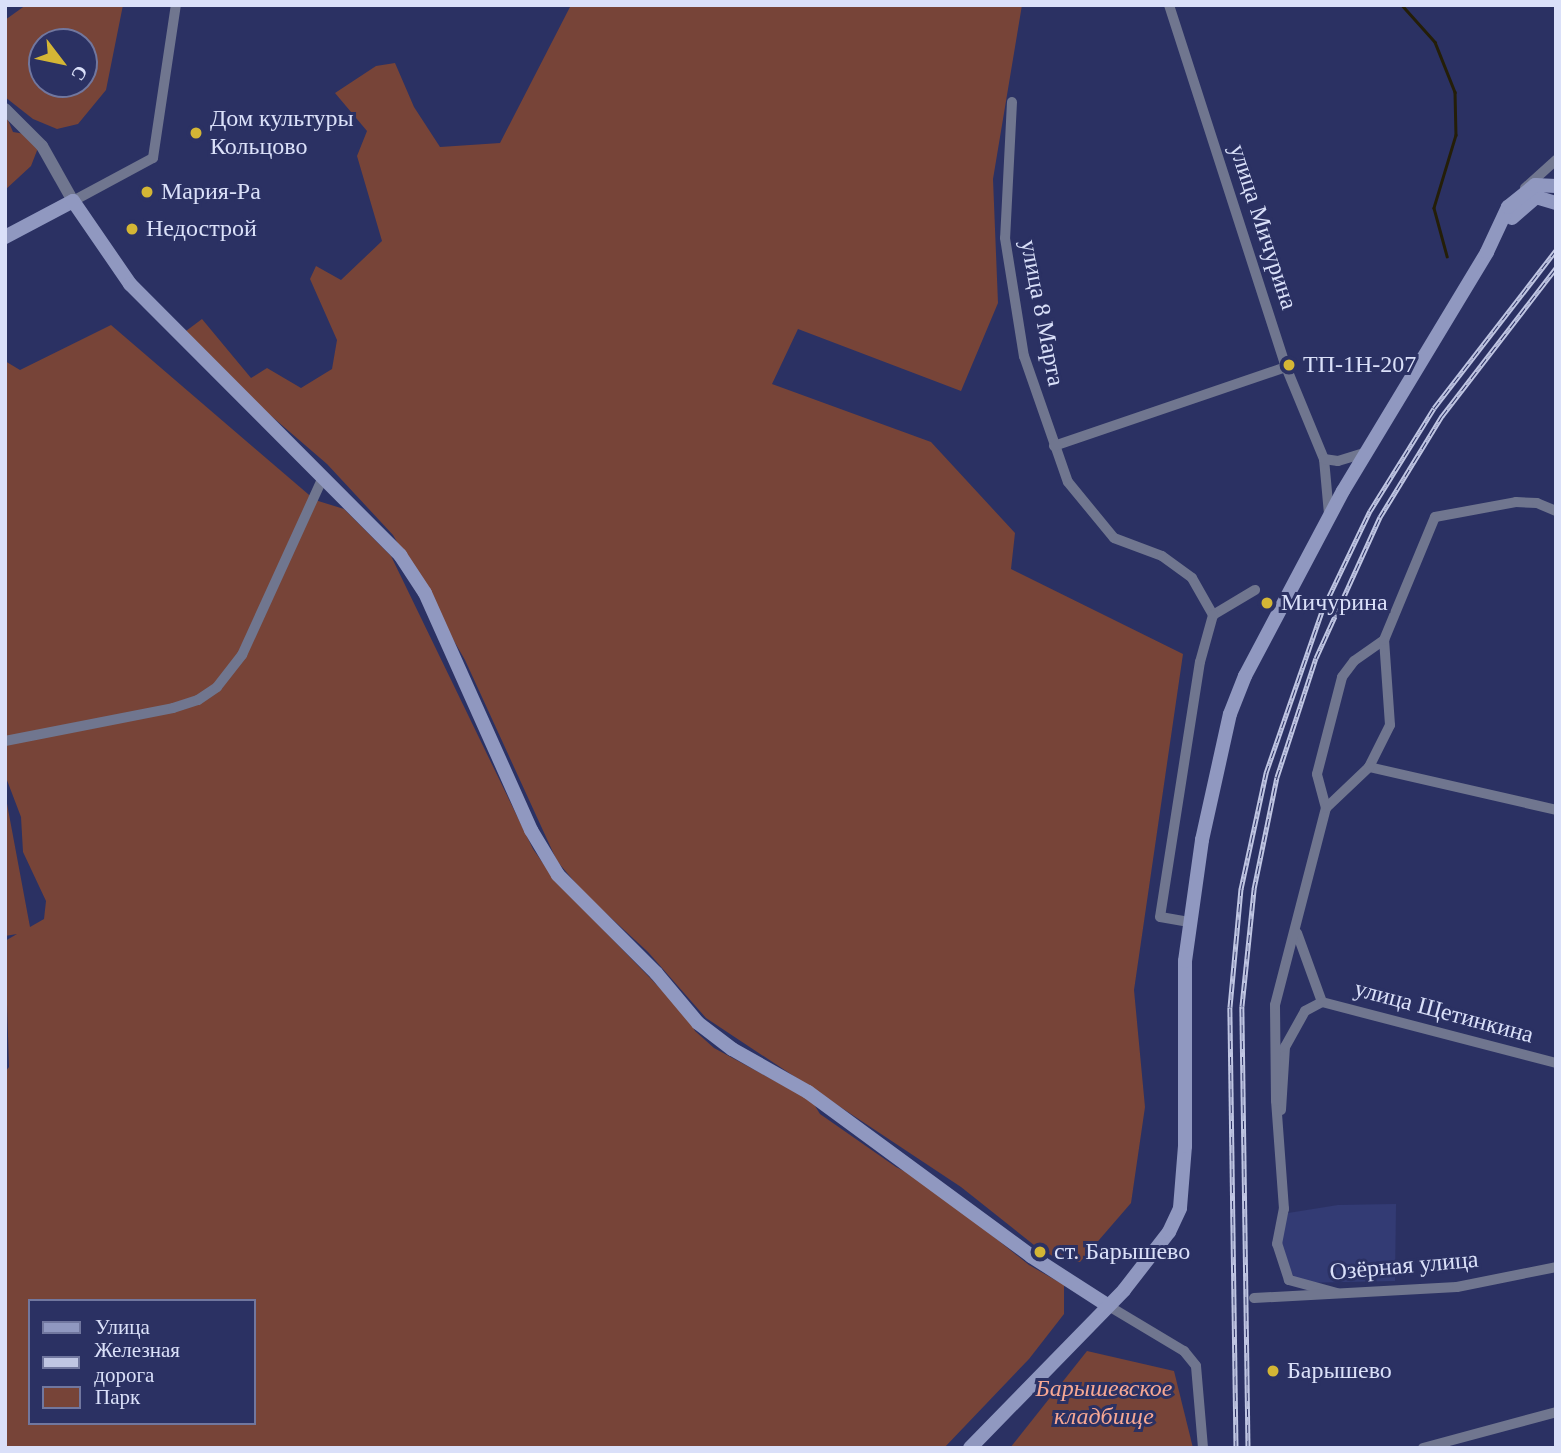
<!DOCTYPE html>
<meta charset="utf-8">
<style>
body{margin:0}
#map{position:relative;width:1561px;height:1453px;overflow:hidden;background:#2b3163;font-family:"Times New Roman",serif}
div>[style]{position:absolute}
.built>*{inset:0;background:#333b74}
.green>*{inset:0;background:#774438}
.stream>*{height:2.5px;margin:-1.25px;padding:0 1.25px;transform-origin:1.25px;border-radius:1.25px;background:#241e08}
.minor>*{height:10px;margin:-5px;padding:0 5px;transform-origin:5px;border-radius:5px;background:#70768f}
.tertiary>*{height:12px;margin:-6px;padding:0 6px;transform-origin:6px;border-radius:6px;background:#70768f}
.secondary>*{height:14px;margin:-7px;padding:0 7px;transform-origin:7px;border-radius:7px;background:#9098c0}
.rail>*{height:5px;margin-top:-2.5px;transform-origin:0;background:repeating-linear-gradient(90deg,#2b3163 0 8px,#c0c6e3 0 16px);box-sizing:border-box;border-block:2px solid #c0c6e3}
.dots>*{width:19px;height:19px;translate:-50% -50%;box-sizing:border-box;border:4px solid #2b3163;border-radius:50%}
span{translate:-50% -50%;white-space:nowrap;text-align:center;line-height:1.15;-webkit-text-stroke:6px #2b3163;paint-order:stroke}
.poi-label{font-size:24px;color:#dae0f9}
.left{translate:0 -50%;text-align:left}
.street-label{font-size:24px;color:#dae0f9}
.park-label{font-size:24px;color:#f7a893;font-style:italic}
.frame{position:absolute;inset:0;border:7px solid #dae0f9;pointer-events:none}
.legend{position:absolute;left:28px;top:1299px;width:228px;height:126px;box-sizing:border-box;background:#2b3163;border:2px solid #71779f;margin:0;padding:9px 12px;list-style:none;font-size:21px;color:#dae0f9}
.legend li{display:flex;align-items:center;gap:14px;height:35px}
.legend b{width:35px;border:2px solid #71779f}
.north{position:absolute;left:28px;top:28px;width:70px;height:70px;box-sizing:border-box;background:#2b3163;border:2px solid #71779f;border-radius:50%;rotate:122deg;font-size:19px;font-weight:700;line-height:28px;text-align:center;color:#dae0f9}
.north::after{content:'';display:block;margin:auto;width:24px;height:32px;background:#d4b635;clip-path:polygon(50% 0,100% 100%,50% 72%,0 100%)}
</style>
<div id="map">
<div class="built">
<i style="clip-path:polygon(1396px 1204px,1395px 1281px,1298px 1283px,1284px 1261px,1281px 1237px,1288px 1213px,1338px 1205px)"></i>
</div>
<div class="green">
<i style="clip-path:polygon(evenodd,26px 5px,123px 5px,106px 90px,78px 124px,57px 129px,33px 119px,5px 97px,5px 20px,26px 5px,42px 42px,84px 42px,84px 84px,42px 84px,42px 42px)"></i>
<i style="clip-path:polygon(571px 5px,1022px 5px,993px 179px,998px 303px,961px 391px,798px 329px,772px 384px,931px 442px,1015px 533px,1011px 569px,1183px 654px,1134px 990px,1145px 1107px,1131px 1203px,1080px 1262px,1061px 1261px,1034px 1245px,961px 1187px,706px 1018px,648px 952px,584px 893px,557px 861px,465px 660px,393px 535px,327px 464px,262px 408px,186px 331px,202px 319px,251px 378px,267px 368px,301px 388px,332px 369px,337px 340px,310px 279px,316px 266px,341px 280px,382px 241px,357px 156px,367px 131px,335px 93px,376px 66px,395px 63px,414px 107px,440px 147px,500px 143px)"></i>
<i style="clip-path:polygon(5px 113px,13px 132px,25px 134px,38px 148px,31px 166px,5px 190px)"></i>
<i style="clip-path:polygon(evenodd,111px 325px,315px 500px,344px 509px,391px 556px,533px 849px,554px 879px,688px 1017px,695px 1031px,714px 1048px,812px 1101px,820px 1114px,896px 1167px,924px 1181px,1029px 1265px,1064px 1285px,1064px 1314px,1029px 1359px,944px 1448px,5px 1448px,5px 1072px,9px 1067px,5px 941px,17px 934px,5px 936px,5px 793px,30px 927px,44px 919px,46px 901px,23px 852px,21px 817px,5px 775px,5px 361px,20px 370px,111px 325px,30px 1301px,254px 1301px,254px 1423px,30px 1423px,30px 1301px)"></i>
<i style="clip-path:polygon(1087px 1351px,1174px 1371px,1193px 1448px,1010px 1448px)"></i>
</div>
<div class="stream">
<i style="left:1402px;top:5px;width:50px;rotate:48.3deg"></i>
<i style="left:1435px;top:42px;width:54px;rotate:68.2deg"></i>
<i style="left:1455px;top:92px;width:43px;rotate:88.7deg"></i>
<i style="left:1456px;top:135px;width:76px;rotate:106.8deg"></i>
<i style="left:1434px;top:208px;width:50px;rotate:74.8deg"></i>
</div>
<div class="minor">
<i style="left:1169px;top:5px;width:380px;rotate:72.1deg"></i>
<i style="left:1286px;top:367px;width:100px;rotate:67.6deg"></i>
<i style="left:1324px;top:459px;width:55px;rotate:84.8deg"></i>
<i style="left:1012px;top:102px;width:136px;rotate:92.9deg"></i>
<i style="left:1005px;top:238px;width:120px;rotate:80.9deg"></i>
<i style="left:1024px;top:356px;width:133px;rotate:70.8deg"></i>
<i style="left:1068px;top:482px;width:72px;rotate:50.6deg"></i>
<i style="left:1114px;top:538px;width:51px;rotate:20.6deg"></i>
<i style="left:1162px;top:556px;width:37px;rotate:36deg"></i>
<i style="left:1192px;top:578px;width:43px;rotate:60.4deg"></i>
<i style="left:1213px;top:615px;width:49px;rotate:-30.8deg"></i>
<i style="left:1525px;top:188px;width:42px;rotate:-42.1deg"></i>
<i style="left:73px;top:201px;width:91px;rotate:-28.3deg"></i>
<i style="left:153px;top:158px;width:155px;rotate:-81.5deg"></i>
<i style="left:1054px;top:446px;width:245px;rotate:-18.8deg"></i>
<i style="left:1324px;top:459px;width:14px;rotate:8deg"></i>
<i style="left:1338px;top:461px;width:27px;rotate:-17deg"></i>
<i style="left:5px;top:741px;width:171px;rotate:-11.1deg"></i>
<i style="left:173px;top:708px;width:26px;rotate:-18deg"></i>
<i style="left:198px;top:700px;width:23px;rotate:-34deg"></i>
<i style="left:217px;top:687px;width:41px;rotate:-52deg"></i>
<i style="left:242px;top:655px;width:196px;rotate:-65.5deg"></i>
<i style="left:1369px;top:767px;width:192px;rotate:12.9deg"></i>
<i style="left:1326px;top:808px;width:35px;rotate:-105deg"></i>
<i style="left:1317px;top:774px;width:100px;rotate:-75.5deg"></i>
<i style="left:1342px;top:677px;width:20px;rotate:-53deg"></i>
<i style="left:1354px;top:661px;width:37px;rotate:-35deg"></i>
<i style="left:1189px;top:922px;width:29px;rotate:-170deg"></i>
<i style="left:1160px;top:917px;width:258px;rotate:-81.1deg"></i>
<i style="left:1200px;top:662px;width:49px;rotate:-74.5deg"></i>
<i style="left:1297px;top:933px;width:73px;rotate:70.1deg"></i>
<i style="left:1281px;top:1110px;width:63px;rotate:-86.4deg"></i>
<i style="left:1285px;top:1047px;width:41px;rotate:-60.9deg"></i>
<i style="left:1305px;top:1011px;width:19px;rotate:-28deg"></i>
<i style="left:1322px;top:1002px;width:242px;rotate:14.6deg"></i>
<i style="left:1337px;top:1293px;width:50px;rotate:-164.8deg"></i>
<i style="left:1289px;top:1280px;width:38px;rotate:-108deg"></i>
<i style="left:1277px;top:1244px;width:36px;rotate:-79deg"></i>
<i style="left:1284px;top:1209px;width:108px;rotate:-94.2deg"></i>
<i style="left:1276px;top:1101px;width:96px;rotate:-90.6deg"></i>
<i style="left:1275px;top:1005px;width:203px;rotate:-75.5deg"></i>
<i style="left:1326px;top:808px;width:59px;rotate:-43.6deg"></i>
<i style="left:1369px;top:767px;width:47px;rotate:-63.4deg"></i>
<i style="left:1390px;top:725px;width:85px;rotate:-94deg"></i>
<i style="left:1384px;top:640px;width:133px;rotate:-67.5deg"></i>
<i style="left:1435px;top:517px;width:82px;rotate:-10.5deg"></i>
<i style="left:1516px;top:502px;width:21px;rotate:3deg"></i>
<i style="left:1537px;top:503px;width:21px;rotate:23deg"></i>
<i style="left:1254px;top:1298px;width:203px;rotate:-3.1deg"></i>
<i style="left:1457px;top:1287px;width:101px;rotate:-11.4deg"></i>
<i style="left:1107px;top:1305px;width:90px;rotate:30.9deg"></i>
<i style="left:1184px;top:1351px;width:19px;rotate:51deg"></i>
<i style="left:1196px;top:1366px;width:82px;rotate:85.1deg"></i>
<i style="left:1423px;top:1448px;width:138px;rotate:-15.1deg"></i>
</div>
<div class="tertiary">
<i style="left:5px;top:109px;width:52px;rotate:45deg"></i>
<i style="left:42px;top:146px;width:63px;rotate:60.6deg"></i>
</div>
<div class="secondary">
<i style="left:1512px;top:218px;width:32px;rotate:-41deg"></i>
<i style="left:1536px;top:197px;width:21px;rotate:17deg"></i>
<i style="left:5px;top:237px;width:77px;rotate:-27.9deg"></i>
<i style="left:73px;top:201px;width:101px;rotate:55.5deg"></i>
<i style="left:130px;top:284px;width:383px;rotate:45.1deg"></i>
<i style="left:400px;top:555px;width:45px;rotate:56.7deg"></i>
<i style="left:425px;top:593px;width:260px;rotate:65.9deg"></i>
<i style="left:531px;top:830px;width:52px;rotate:59deg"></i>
<i style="left:558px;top:875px;width:139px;rotate:45deg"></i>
<i style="left:656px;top:973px;width:65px;rotate:50deg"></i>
<i style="left:698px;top:1023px;width:43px;rotate:37.4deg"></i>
<i style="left:732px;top:1049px;width:87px;rotate:29.5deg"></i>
<i style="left:808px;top:1092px;width:277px;rotate:36.3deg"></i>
<i style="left:1031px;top:1256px;width:90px;rotate:32.8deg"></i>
<i style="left:970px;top:1448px;width:221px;rotate:-45.7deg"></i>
<i style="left:1124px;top:1290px;width:73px;rotate:-52.2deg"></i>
<i style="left:1169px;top:1232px;width:26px;rotate:-65deg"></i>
<i style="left:1180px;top:1208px;width:62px;rotate:-85.4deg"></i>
<i style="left:1185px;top:1146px;width:185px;rotate:-90deg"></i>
<i style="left:1185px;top:961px;width:122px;rotate:-82deg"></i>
<i style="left:1202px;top:840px;width:129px;rotate:-77.5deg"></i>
<i style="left:1230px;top:714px;width:41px;rotate:-68.5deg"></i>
<i style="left:1245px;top:676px;width:209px;rotate:-62.1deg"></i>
<i style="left:1343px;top:491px;width:279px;rotate:-58.9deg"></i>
<i style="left:1487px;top:252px;width:50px;rotate:-65deg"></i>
<i style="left:1508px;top:207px;width:35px;rotate:-39deg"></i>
<i style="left:1535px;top:185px;width:21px;rotate:3deg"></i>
</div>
<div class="rail">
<i style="left:1236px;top:1448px;width:441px;rotate:-90.8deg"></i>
<i style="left:1230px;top:1007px;width:119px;rotate:-84.7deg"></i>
<i style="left:1241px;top:889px;width:119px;rotate:-77.8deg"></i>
<i style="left:1266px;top:773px;width:171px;rotate:-70.9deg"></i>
<i style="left:1322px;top:611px;width:111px;rotate:-64.4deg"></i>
<i style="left:1370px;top:511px;width:121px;rotate:-58.1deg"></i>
<i style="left:1434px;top:408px;width:200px;rotate:-52.3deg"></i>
<i style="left:1248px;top:1448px;width:442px;rotate:-90.8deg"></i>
<i style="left:1242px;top:1006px;width:118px;rotate:-84.1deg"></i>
<i style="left:1254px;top:889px;width:114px;rotate:-78.4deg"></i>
<i style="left:1277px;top:777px;width:125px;rotate:-71.9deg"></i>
<i style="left:1316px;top:658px;width:155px;rotate:-65.6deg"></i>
<i style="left:1380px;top:517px;width:119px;rotate:-58.5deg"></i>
<i style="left:1442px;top:416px;width:187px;rotate:-52.4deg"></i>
</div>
<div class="dots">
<i style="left:196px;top:133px;background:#d4b635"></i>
<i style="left:147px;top:192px;background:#d4b635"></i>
<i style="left:132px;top:229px;background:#d4b635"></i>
<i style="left:1289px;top:365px;background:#d4b635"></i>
<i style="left:1267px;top:603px;background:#d4b635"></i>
<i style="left:1040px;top:1252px;background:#d4b635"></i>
<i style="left:1273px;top:1371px;background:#d4b635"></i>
</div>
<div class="poi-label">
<span class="left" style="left:210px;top:133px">Дом культуры<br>Кольцово</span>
<span class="left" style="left:161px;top:192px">Мария-Ра</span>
<span class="left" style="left:146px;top:229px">Недострой</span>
<span class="left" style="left:1303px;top:365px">ТП-1Н-207</span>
<span class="left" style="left:1281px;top:603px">Мичурина</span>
<span class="left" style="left:1054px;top:1252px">ст. Барышево</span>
<span class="left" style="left:1287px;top:1371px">Барышево</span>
</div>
<div class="street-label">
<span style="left:1263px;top:227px;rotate:72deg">улица Мичурина</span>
<span style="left:1042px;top:313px;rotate:79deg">улица 8 Марта</span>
<span style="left:1444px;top:1012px;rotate:15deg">улица Щетинкина</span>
<span style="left:1404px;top:1266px;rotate:-5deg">Озёрная улица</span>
</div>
<div class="park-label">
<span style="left:1104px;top:1403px">Барышевское<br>кладбище</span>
</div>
<div class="frame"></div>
<ul class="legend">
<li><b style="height:9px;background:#9098c0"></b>Улица</li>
<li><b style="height:9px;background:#c0c6e3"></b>Железная дорога</li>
<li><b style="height:19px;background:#774438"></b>Парк</li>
</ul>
<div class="north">С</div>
</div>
